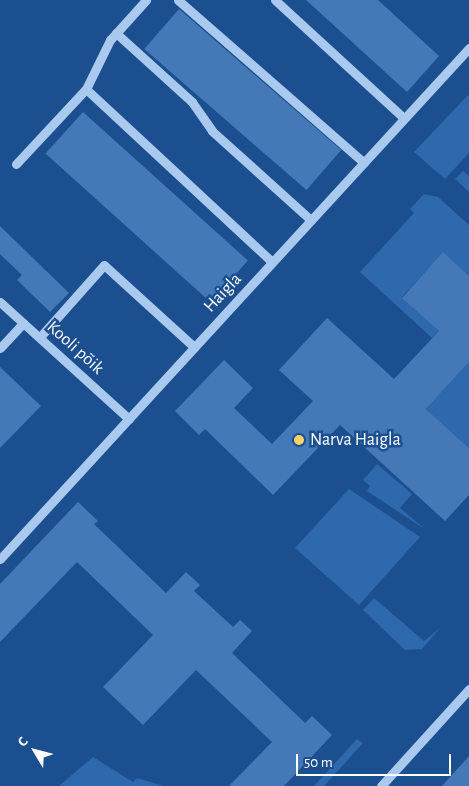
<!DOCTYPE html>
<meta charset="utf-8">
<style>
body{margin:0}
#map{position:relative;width:469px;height:786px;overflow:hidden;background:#1b4f8f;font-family:"Alegreya Sans",sans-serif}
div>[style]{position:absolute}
.green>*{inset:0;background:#2e69ad}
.building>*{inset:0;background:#4478b7;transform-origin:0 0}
.minor>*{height:9px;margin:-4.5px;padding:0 4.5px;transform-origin:4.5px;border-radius:4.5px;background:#a9c9ee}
.dots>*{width:14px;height:14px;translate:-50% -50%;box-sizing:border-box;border:2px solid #1b4f8f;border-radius:50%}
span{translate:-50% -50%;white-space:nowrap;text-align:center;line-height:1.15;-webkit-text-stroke:5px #1b4f8f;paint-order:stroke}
.street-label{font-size:18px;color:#fff}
.poi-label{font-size:18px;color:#fff}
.left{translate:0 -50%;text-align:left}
.north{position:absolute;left:10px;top:726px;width:50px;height:50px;-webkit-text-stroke:4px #1b4f8f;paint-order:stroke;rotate:307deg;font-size:14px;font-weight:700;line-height:20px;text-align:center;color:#fff}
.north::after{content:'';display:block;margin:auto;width:18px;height:22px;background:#fff;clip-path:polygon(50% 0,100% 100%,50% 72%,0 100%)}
.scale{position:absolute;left:296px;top:754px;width:155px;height:22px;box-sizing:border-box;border:2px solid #fff;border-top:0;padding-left:6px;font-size:15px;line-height:18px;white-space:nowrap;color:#fff;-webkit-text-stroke:4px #1b4f8f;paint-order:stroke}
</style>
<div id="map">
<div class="green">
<i style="clip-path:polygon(469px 94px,469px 153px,445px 179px,414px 152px)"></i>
<i style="clip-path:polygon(463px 171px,469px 176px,469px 192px,455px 179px)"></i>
<i style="clip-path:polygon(424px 194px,438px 197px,469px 225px,469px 276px,443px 253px,402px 297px,439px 331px,432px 338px,360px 272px,414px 213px,410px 209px)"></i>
<i style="clip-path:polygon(469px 362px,469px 448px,426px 409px)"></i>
<i style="clip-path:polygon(377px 464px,412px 494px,400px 508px,426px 530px,367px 491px,370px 486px,363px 480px)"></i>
<i style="clip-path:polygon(349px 489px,420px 537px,359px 605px,295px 548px)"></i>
<i style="clip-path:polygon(374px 598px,424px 641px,441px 627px,422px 649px,405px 650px,363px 610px)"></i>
<i style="clip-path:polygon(357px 739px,363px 743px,324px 786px,314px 786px)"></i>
<i style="clip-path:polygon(93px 757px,133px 782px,137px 778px,164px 786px,59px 786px)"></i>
</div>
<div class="building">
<i style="clip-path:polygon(306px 0,378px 0,439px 56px,407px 92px)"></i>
<i style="left:179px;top:9px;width:215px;height:53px;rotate:41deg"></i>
<i style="left:83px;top:112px;width:222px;height:56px;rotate:42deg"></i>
<i style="clip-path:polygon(0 226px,69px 293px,50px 312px,17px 280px,22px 275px,0 254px)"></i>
<i style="clip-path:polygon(443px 252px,469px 276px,469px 362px,426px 409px,469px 448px,469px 495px,445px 521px,340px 425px,273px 495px,205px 429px,199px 435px,175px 411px,224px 360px,253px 388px,234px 408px,272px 444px,313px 401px,279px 370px,327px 318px,394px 379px,439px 331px,402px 298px)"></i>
<i style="clip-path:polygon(0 367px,41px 406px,0 448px)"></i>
<i style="clip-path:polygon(78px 502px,98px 521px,94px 524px,166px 593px,186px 572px,200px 585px,194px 591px,233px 627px,240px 620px,252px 631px,232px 653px,305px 723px,312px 716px,332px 735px,284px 786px,229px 786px,272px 742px,196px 670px,143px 725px,103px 687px,153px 635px,77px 562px,0 642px,0 584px)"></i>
<i style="clip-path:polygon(469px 756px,469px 786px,442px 786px)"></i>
</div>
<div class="minor">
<i style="left:178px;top:0;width:247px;rotate:41.2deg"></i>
<i style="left:275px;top:0;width:175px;rotate:42.5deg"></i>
<i style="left:116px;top:33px;width:103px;rotate:42.2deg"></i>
<i style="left:192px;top:102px;width:35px;rotate:55deg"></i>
<i style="left:212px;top:131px;width:133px;rotate:42deg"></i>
<i style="left:86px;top:89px;width:254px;rotate:42.9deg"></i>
<i style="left:16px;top:164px;width:103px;rotate:-47deg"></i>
<i style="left:86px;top:89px;width:55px;rotate:-63.9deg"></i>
<i style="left:110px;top:40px;width:54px;rotate:-48deg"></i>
<i style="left:0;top:302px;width:174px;rotate:42.2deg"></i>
<i style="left:40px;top:337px;width:96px;rotate:-48.4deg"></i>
<i style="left:104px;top:265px;width:122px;rotate:42.3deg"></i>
<i style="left:0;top:348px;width:34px;rotate:-47deg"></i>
<i style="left:0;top:559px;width:694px;rotate:-47.45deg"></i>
<i style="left:381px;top:786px;width:131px;rotate:-47.8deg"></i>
</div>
<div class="dots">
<i style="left:299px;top:440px;background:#ffd166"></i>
</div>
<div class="street-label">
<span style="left:223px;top:293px;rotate:-47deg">Haigla</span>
<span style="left:75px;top:348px;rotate:42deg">Kooli põik</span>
</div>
<div class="poi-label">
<span class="left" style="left:310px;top:440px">Narva Haigla</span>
</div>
<div class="north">С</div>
<div class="scale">50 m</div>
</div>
